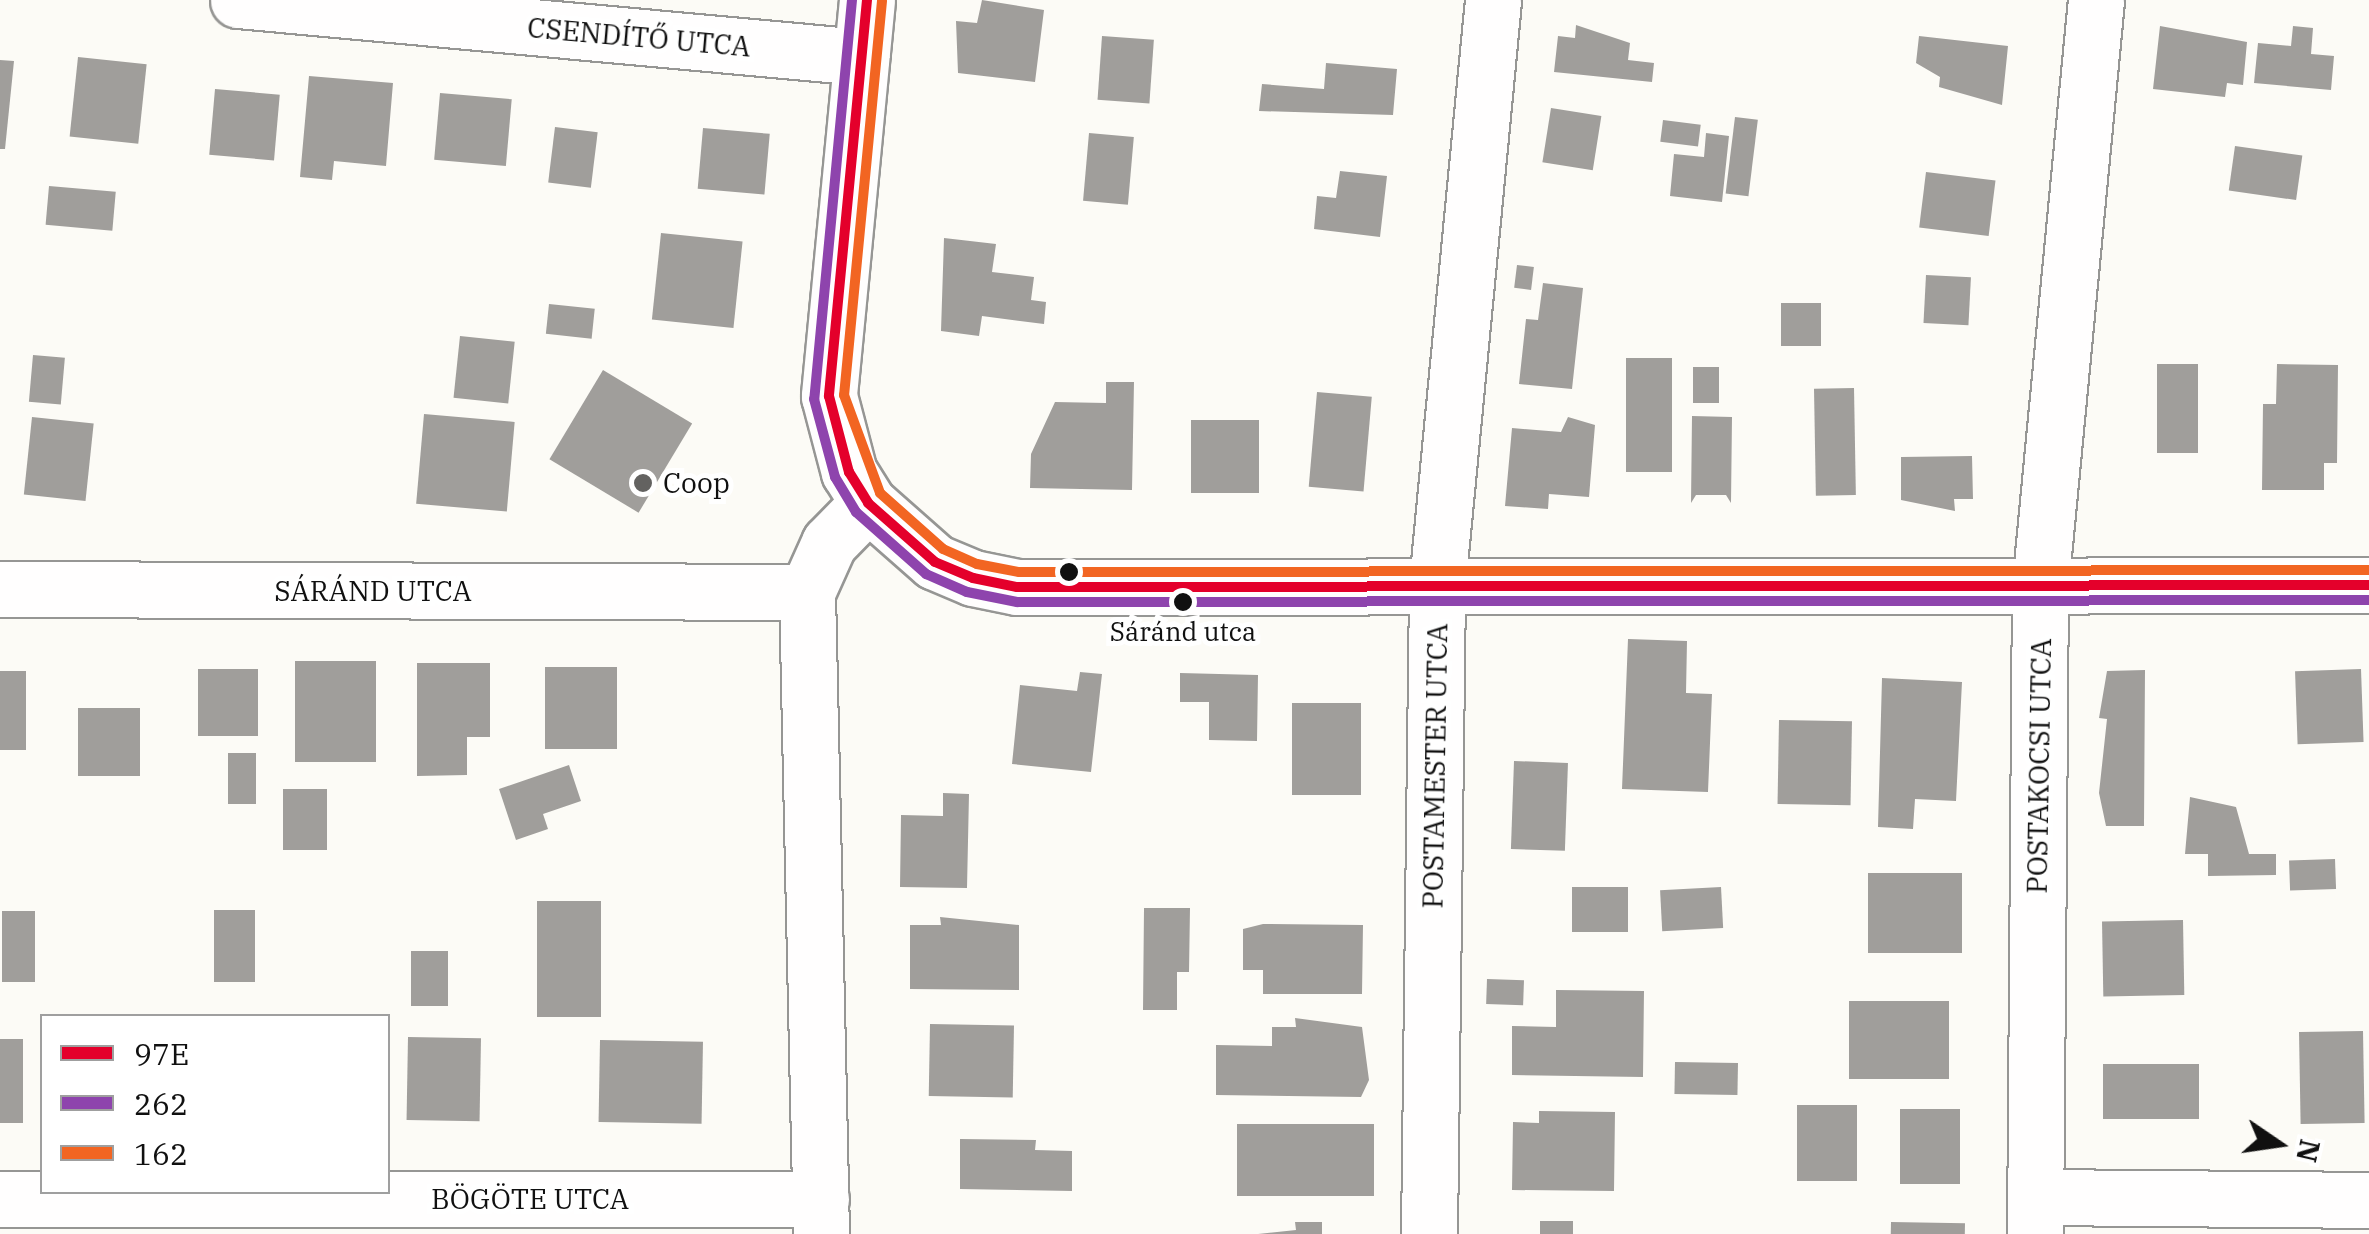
<!DOCTYPE html>
<meta charset="utf-8">
<style>
body{margin:0}
#map{position:relative;width:2369px;height:1234px;overflow:hidden;background:#fcfbf6;font-family:"IBM Plex Serif",serif}
div>[style]{position:absolute}
.building>*{inset:0;background:#a09e9b;transform-origin:0 0}
.roads{filter:drop-shadow(2px 0 #969694) drop-shadow(-2px 0 #969694) drop-shadow(0 2px #969694) drop-shadow(0 -2px #969694)}
.minor>*{height:55px;margin:-27.5px;padding:0 27.5px;transform-origin:27.5px;border-radius:27.5px;background:#fffefe}
.tertiary>*{height:55px;margin:-27.5px;padding:0 27.5px;transform-origin:27.5px;border-radius:27.5px;background:#fffefe}
.bus-1>*{height:10px;margin:-5px;padding:0 5px;transform-origin:5px;border-radius:5px;background:#e4002b}
.bus-2>*{height:10px;margin:-5px;padding:0 5px;transform-origin:5px;border-radius:5px;background:#8e44ad}
.bus-3>*{height:10px;margin:-5px;padding:0 5px;transform-origin:5px;border-radius:5px;background:#f26522}
.dots>*{width:28px;height:28px;translate:-50% -50%;box-sizing:border-box;border:5px solid #fff;border-radius:50%}
span{translate:-50% -50%;white-space:nowrap;text-align:center;line-height:1.15;-webkit-text-stroke:10px #fff;paint-order:stroke}
.bus-label{font-size:26px;color:#101010}
.street-label{font-size:28px;color:#101010}
.poi-label{font-size:28px;color:#101010}
.left{translate:0 -50%;text-align:left}
.legend{position:absolute;left:40px;top:1014px;width:350px;height:180px;box-sizing:border-box;background:#fff;border:2px solid #9f9f9f;margin:0;padding:12px 18px;list-style:none;font-size:30px;color:#101010}
.legend li{display:flex;align-items:center;gap:20px;height:50px}
.legend b{width:50px;border:2px solid #9f9f9f}
.north{position:absolute;left:2229px;top:1094px;width:100px;height:100px;-webkit-text-stroke:8px #fff;paint-order:stroke;rotate:103deg;font-size:28px;font-weight:700;line-height:40px;text-align:center;color:#101010}
.north::after{content:'';display:block;margin:auto;width:35px;height:45px;background:#101010;clip-path:polygon(50% 0,100% 100%,50% 72%,0 100%)}
</style>
<div id="map">
<div class="building">
<i style="clip-path:polygon(982px 0,1044px 10px,1035px 82px,958px 73px,956px 21px,977px 23px)"></i>
<i style="clip-path:polygon(1576px 25px,1630px 43px,1628px 60px,1654px 63px,1652px 82px,1554px 72px,1558px 36px,1575px 38px)"></i>
<i style="clip-path:polygon(2160px 26px,2247px 42px,2243px 85px,2227px 83px,2225px 97px,2153px 89px)"></i>
<i style="clip-path:polygon(2293px 26px,2313px 28px,2311px 54px,2334px 56px,2331px 90px,2254px 83px,2258px 43px,2291px 46px)"></i>
<i style="left:1102px;top:36px;width:52px;height:64px;rotate:4deg"></i>
<i style="clip-path:polygon(1919px 36px,2008px 46px,2002px 105px,1939px 87px,1940px 77px,1916px 63px)"></i>
<i style="left:78px;top:57px;width:69px;height:80px;rotate:6deg"></i>
<i style="clip-path:polygon(0 60px,14px 61px,5px 149px,0 149px)"></i>
<i style="clip-path:polygon(1326px 63px,1397px 69px,1393px 115px,1259px 111px,1262px 84px,1324px 89px)"></i>
<i style="clip-path:polygon(309px 76px,393px 83px,386px 166px,334px 161px,332px 180px,300px 177px)"></i>
<i style="left:215px;top:89px;width:65px;height:66px;rotate:5deg"></i>
<i style="left:440px;top:93px;width:72px;height:67px;rotate:5deg"></i>
<i style="left:1551px;top:108px;width:51px;height:55px;rotate:9deg"></i>
<i style="left:1735px;top:117px;width:23px;height:77px;rotate:7deg"></i>
<i style="left:1663px;top:120px;width:38px;height:22px;rotate:7deg"></i>
<i style="left:555px;top:127px;width:43px;height:56px;rotate:7deg"></i>
<i style="left:703px;top:128px;width:67px;height:61px;rotate:5deg"></i>
<i style="left:1089px;top:133px;width:45px;height:68px;rotate:5deg"></i>
<i style="clip-path:polygon(1706px 133px,1729px 136px,1722px 202px,1670px 196px,1674px 154px,1704px 157px)"></i>
<i style="left:2235px;top:146px;width:68px;height:45px;rotate:8deg"></i>
<i style="clip-path:polygon(1340px 171px,1387px 176px,1380px 237px,1314px 229px,1317px 196px,1336px 198px)"></i>
<i style="left:1926px;top:172px;width:70px;height:56px;rotate:7deg"></i>
<i style="left:49px;top:186px;width:67px;height:39px;rotate:5deg"></i>
<i style="left:661px;top:233px;width:82px;height:87px;rotate:6deg"></i>
<i style="clip-path:polygon(944px 238px,996px 244px,992px 272px,1034px 277px,1031px 300px,1046px 302px,1044px 324px,982px 316px,979px 336px,941px 331px)"></i>
<i style="left:1517px;top:265px;width:17px;height:23px;rotate:7deg"></i>
<i style="left:1926px;top:275px;width:45px;height:48px;rotate:3deg"></i>
<i style="clip-path:polygon(1543px 283px,1583px 288px,1572px 389px,1519px 384px,1526px 319px,1538px 320px)"></i>
<i style="left:1781px;top:303px;width:40px;height:43px"></i>
<i style="left:549px;top:304px;width:46px;height:30px;rotate:6deg"></i>
<i style="left:460px;top:336px;width:55px;height:62px;rotate:6deg"></i>
<i style="left:33px;top:355px;width:32px;height:47px;rotate:5deg"></i>
<i style="left:1626px;top:358px;width:46px;height:114px"></i>
<i style="left:2198px;top:364px;width:89px;height:41px;rotate:90deg"></i>
<i style="clip-path:polygon(2277px 364px,2338px 365px,2337px 463px,2324px 463px,2324px 490px,2262px 490px,2263px 404px,2276px 404px)"></i>
<i style="left:1693px;top:367px;width:26px;height:36px"></i>
<i style="left:603px;top:370px;width:104px;height:104px;rotate:31deg"></i>
<i style="clip-path:polygon(1106px 382px,1134px 382px,1132px 490px,1030px 488px,1031px 454px,1055px 402px,1106px 403px)"></i>
<i style="left:1854px;top:388px;width:107px;height:40px;rotate:89deg"></i>
<i style="left:1317px;top:392px;width:55px;height:95px;rotate:5deg"></i>
<i style="left:424px;top:414px;width:91px;height:90px;rotate:5deg"></i>
<i style="clip-path:polygon(1692px 416px,1732px 417px,1731px 503px,1726px 495px,1696px 495px,1691px 503px)"></i>
<i style="left:32px;top:417px;width:62px;height:78px;rotate:6deg"></i>
<i style="clip-path:polygon(1568px 417px,1595px 425px,1589px 497px,1549px 494px,1548px 509px,1505px 506px,1512px 428px,1561px 432px)"></i>
<i style="left:1191px;top:420px;width:68px;height:73px"></i>
<i style="clip-path:polygon(1972px 456px,1973px 499px,1954px 499px,1955px 511px,1901px 500px,1901px 457px)"></i>
<i style="clip-path:polygon(1628px 639px,1687px 641px,1686px 693px,1712px 694px,1708px 792px,1622px 789px)"></i>
<i style="left:295px;top:661px;width:81px;height:101px"></i>
<i style="clip-path:polygon(417px 663px,490px 663px,490px 737px,467px 737px,467px 775px,417px 776px)"></i>
<i style="left:545px;top:667px;width:72px;height:82px"></i>
<i style="left:198px;top:669px;width:60px;height:67px"></i>
<i style="left:2361px;top:669px;width:73px;height:66px;rotate:88deg"></i>
<i style="clip-path:polygon(2145px 670px,2144px 826px,2106px 826px,2099px 793px,2107px 719px,2099px 718px,2107px 671px)"></i>
<i style="left:0;top:671px;width:26px;height:79px"></i>
<i style="clip-path:polygon(1080px 672px,1102px 674px,1091px 772px,1012px 764px,1020px 685px,1077px 691px)"></i>
<i style="clip-path:polygon(1180px 673px,1258px 675px,1257px 741px,1209px 740px,1209px 702px,1180px 702px)"></i>
<i style="clip-path:polygon(1882px 678px,1962px 682px,1956px 801px,1915px 799px,1913px 829px,1878px 827px)"></i>
<i style="left:1292px;top:703px;width:69px;height:92px"></i>
<i style="left:140px;top:708px;width:68px;height:62px;rotate:90deg"></i>
<i style="left:1779px;top:720px;width:73px;height:84px;rotate:1deg"></i>
<i style="left:228px;top:753px;width:28px;height:51px"></i>
<i style="left:1514px;top:761px;width:54px;height:88px;rotate:2deg"></i>
<i style="clip-path:polygon(569px 765px,581px 801px,543px 814px,548px 829px,516px 840px,499px 789px)"></i>
<i style="left:283px;top:789px;width:44px;height:61px"></i>
<i style="clip-path:polygon(943px 793px,969px 794px,967px 888px,900px 887px,901px 815px,943px 816px)"></i>
<i style="clip-path:polygon(2190px 797px,2236px 807px,2249px 854px,2276px 854px,2276px 875px,2208px 876px,2208px 854px,2185px 854px)"></i>
<i style="left:2335px;top:859px;width:30px;height:46px;rotate:88deg"></i>
<i style="left:1868px;top:873px;width:94px;height:80px"></i>
<i style="left:1628px;top:887px;width:45px;height:56px;rotate:90deg"></i>
<i style="left:1721px;top:887px;width:41px;height:61px;rotate:87deg"></i>
<i style="left:537px;top:901px;width:64px;height:116px"></i>
<i style="clip-path:polygon(1144px 908px,1190px 908px,1189px 972px,1177px 972px,1177px 1010px,1143px 1010px)"></i>
<i style="left:214px;top:910px;width:41px;height:72px"></i>
<i style="left:2px;top:911px;width:33px;height:71px"></i>
<i style="clip-path:polygon(940px 917px,1019px 925px,1019px 990px,910px 989px,910px 925px,941px 925px)"></i>
<i style="left:2183px;top:920px;width:75px;height:81px;rotate:89deg"></i>
<i style="clip-path:polygon(1263px 924px,1363px 925px,1362px 994px,1263px 994px,1263px 970px,1243px 970px,1243px 929px)"></i>
<i style="left:411px;top:951px;width:37px;height:55px"></i>
<i style="left:1487px;top:979px;width:37px;height:25px;rotate:2deg"></i>
<i style="clip-path:polygon(1556px 990px,1644px 991px,1643px 1077px,1512px 1075px,1512px 1026px,1556px 1027px)"></i>
<i style="left:1849px;top:1001px;width:100px;height:78px"></i>
<i style="clip-path:polygon(1295px 1018px,1362px 1027px,1369px 1080px,1361px 1097px,1216px 1095px,1216px 1045px,1272px 1046px,1272px 1027px,1296px 1027px)"></i>
<i style="left:930px;top:1024px;width:84px;height:72px;rotate:1deg"></i>
<i style="left:2363px;top:1031px;width:92px;height:64px;rotate:89deg"></i>
<i style="left:408px;top:1037px;width:73px;height:83px;rotate:1deg"></i>
<i style="left:0;top:1039px;width:23px;height:84px"></i>
<i style="left:600px;top:1040px;width:103px;height:82px;rotate:1deg"></i>
<i style="left:1675px;top:1062px;width:63px;height:32px;rotate:1deg"></i>
<i style="left:2199px;top:1064px;width:55px;height:96px;rotate:90deg"></i>
<i style="left:1797px;top:1105px;width:60px;height:76px"></i>
<i style="left:1900px;top:1109px;width:60px;height:75px"></i>
<i style="clip-path:polygon(1539px 1111px,1615px 1112px,1614px 1191px,1512px 1190px,1513px 1122px,1539px 1123px)"></i>
<i style="left:1237px;top:1124px;width:137px;height:72px"></i>
<i style="clip-path:polygon(960px 1139px,1036px 1140px,1035px 1150px,1072px 1151px,1072px 1191px,960px 1189px)"></i>
<i style="left:1540px;top:1221px;width:33px;height:13px"></i>
<i style="clip-path:polygon(1295px 1222px,1322px 1222px,1322px 1234px,1258px 1234px,1296px 1230px)"></i>
<i style="left:1891px;top:1222px;width:74px;height:12px;rotate:1deg"></i>
</div>
<div class="roads">
<div class="minor">
<i style="left:238px;top:0;width:626px;rotate:5.23deg"></i>
<i style="left:0;top:589px;width:807px;rotate:0.21deg"></i>
<i style="left:2035px;top:1197px;width:334px;rotate:0.5deg"></i>
<i style="left:0;top:1199px;width:821px"></i>
<i style="left:821px;top:1234px;width:642px;rotate:-91.25deg"></i>
<i style="left:807px;top:592px;width:54px;rotate:-65.8deg"></i>
<i style="left:829px;top:543px;width:56px;rotate:-45.7deg"></i>
<i style="left:1429px;top:1234px;width:650px;rotate:-89.29deg"></i>
<i style="left:1437px;top:584px;width:587px;rotate:-84.52deg"></i>
<i style="left:2035px;top:1234px;width:648px;rotate:-89.56deg"></i>
<i style="left:2040px;top:586px;width:589px;rotate:-84.54deg"></i>
</div>
<div class="tertiary">
<i style="left:867px;top:0;width:398px;rotate:95.5deg"></i>
<i style="left:829px;top:396px;width:79px;rotate:75.3deg"></i>
<i style="left:849px;top:472px;width:36px;rotate:58deg"></i>
<i style="left:868px;top:503px;width:89px;rotate:41.4deg"></i>
<i style="left:935px;top:562px;width:41px;rotate:22.8deg"></i>
<i style="left:973px;top:578px;width:45px;rotate:11.6deg"></i>
<i style="left:1017px;top:587px;width:1352px;rotate:-0.08deg"></i>
</div>
</div>
<div class="bus-1">
<i style="left:867px;top:0;width:398px;rotate:95.5deg"></i>
<i style="left:829px;top:396px;width:79px;rotate:75.3deg"></i>
<i style="left:849px;top:472px;width:36px;rotate:58deg"></i>
<i style="left:868px;top:503px;width:89px;rotate:41.4deg"></i>
<i style="left:935px;top:562px;width:41px;rotate:22.8deg"></i>
<i style="left:973px;top:578px;width:45px;rotate:11.6deg"></i>
<i style="left:1017px;top:587px;width:1352px;rotate:-0.08deg"></i>
</div>
<div class="bus-2">
<i style="left:852px;top:0;width:401px;rotate:95.4deg"></i>
<i style="left:814px;top:399px;width:81px;rotate:74.9deg"></i>
<i style="left:835px;top:477px;width:41px;rotate:59deg"></i>
<i style="left:856px;top:512px;width:94px;rotate:41.5deg"></i>
<i style="left:926px;top:574px;width:45px;rotate:23.7deg"></i>
<i style="left:967px;top:592px;width:51px;rotate:11.3deg"></i>
<i style="left:1017px;top:602px;width:1352px;rotate:-0.08deg"></i>
</div>
<div class="bus-3">
<i style="left:882px;top:1px;width:396px;rotate:95.5deg"></i>
<i style="left:844px;top:395px;width:104px;rotate:69.8deg"></i>
<i style="left:880px;top:493px;width:84px;rotate:41.6deg"></i>
<i style="left:943px;top:549px;width:37px;rotate:24deg"></i>
<i style="left:977px;top:564px;width:43px;rotate:10.8deg"></i>
<i style="left:1019px;top:572px;width:1350px;rotate:-0.08deg"></i>
</div>
<div class="dots">
<i style="left:643px;top:483px;background:#636260"></i>
<i style="left:1069px;top:572px;background:#101010"></i>
<i style="left:1183px;top:602px;background:#101010"></i>
</div>
<div class="bus-label">
<span style="left:1183px;top:632px">Sáránd utca</span>
</div>
<div class="street-label">
<span style="left:639px;top:37px;rotate:5deg">CSENDÍTŐ UTCA</span>
<span style="left:373px;top:591px">SÁRÁND UTCA</span>
<span style="left:1435px;top:766px;rotate:-89deg">POSTAMESTER UTCA</span>
<span style="left:2039px;top:766px;rotate:-89deg">POSTAKOCSI UTCA</span>
<span style="left:530px;top:1199px">BÖGÖTE UTCA</span>
</div>
<div class="poi-label">
<span class="left" style="left:663px;top:483px">Coop</span>
</div>
<ul class="legend">
<li><b style="height:12px;background:#e4002b"></b>97E</li>
<li><b style="height:12px;background:#8e44ad"></b>262</li>
<li><b style="height:12px;background:#f26522"></b>162</li>
</ul>
<div class="north">N</div>
</div>
